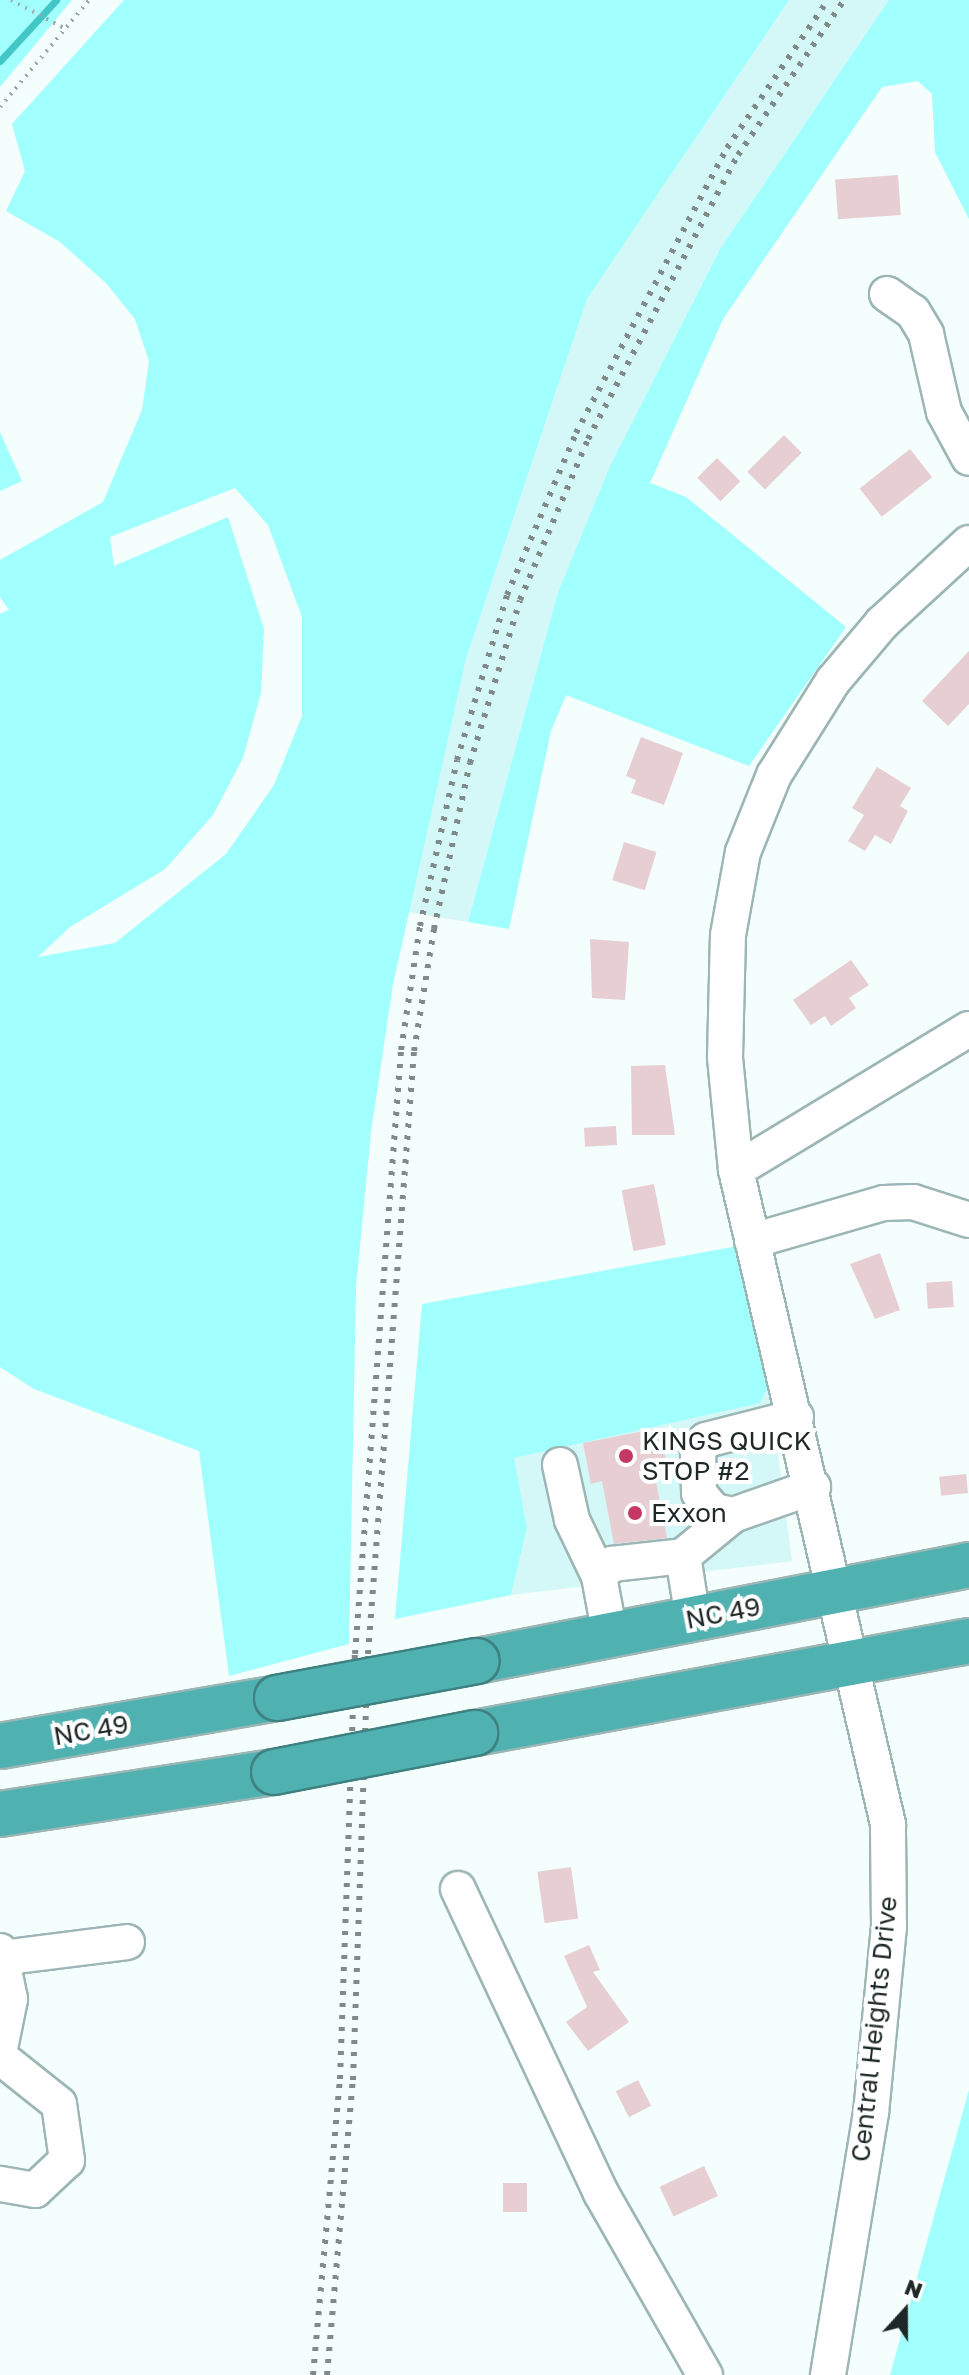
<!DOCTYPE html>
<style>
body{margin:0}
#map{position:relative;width:969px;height:2375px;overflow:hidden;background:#f3fefd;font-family:"Golos Text",sans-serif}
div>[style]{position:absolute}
.built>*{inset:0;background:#d3f8f7}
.green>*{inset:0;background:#a1fffd}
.stream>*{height:7px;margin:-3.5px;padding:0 3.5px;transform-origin:3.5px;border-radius:3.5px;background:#43c7c6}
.building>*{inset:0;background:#e7ced2;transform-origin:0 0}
.path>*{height:4px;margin-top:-2px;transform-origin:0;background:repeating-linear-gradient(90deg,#9ca7a6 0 2px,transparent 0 8px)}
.roads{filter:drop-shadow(2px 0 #9cb6b5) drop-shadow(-2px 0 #9cb6b5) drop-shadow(0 2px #9cb6b5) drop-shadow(0 -2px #9cb6b5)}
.minor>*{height:34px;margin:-17px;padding:0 17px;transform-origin:17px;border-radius:17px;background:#fff}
.highway>*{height:44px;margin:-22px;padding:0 22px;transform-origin:22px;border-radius:22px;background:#4fb1b0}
.rail>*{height:6px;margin-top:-3px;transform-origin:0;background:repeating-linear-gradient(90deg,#7f8a89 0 4px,transparent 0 12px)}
.bridges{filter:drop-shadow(2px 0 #3e8180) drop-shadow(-2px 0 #3e8180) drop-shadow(0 2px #3e8180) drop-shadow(0 -2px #3e8180)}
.highway-bridge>*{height:44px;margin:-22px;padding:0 22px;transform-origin:22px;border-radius:22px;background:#4fb1b0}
.dots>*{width:22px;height:22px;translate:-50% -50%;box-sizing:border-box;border:4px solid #fff;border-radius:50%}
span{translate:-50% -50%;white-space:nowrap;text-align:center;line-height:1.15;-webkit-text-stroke:8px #fff;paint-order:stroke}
.poi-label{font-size:26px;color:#1d2827}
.left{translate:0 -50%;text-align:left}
.street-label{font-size:26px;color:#1d2827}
.north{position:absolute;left:865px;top:2271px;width:80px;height:80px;-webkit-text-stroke:6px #fff;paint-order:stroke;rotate:21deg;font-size:22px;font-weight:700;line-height:32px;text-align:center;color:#1d2827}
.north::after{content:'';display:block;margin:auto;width:28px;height:36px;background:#1d2827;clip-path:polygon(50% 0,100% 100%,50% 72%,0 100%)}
</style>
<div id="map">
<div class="built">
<i style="clip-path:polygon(789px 0,889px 0,720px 249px,610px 466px,558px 592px,468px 922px,408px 912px,466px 659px,587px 299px)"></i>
<i style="clip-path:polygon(769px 1385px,792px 1561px,511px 1595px,527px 1528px,513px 1458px,759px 1403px)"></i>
</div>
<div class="green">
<i style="clip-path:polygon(0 0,72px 0,0 87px)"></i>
<i style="clip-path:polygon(evenodd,124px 0,789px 0,587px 299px,466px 659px,393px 984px,371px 1132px,356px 1287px,349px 1644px,229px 1676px,199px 1451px,34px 1389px,0 1367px,0 614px,9px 610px,0 597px,0 560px,103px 502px,142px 410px,149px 361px,135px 319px,106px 283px,60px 242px,6px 211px,25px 171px,12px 124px,124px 0,235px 488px,268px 525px,302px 617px,302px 716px,274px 785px,226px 854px,115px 943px,38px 957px,70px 927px,165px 869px,213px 815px,243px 758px,261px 693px,264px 629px,228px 517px,114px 566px,110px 537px,235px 488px)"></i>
<i style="clip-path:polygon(889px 0,969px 0,969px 219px,935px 152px,932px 94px,918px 81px,882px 87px,723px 319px,650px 483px,686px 497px,846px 627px,749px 766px,566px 695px,551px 731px,509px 929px,468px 922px,558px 592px,610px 466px,720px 249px)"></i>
<i style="clip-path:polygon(0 432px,22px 481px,0 491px)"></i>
<i style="clip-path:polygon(738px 1246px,769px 1385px,760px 1403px,514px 1458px,527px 1528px,511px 1595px,395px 1619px,422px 1304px)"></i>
<i style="clip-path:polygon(969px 2090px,969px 2375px,890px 2375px)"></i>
</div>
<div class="stream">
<i style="left:0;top:61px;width:83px;rotate:-47.4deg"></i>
</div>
<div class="building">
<i style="left:898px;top:175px;width:40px;height:63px;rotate:86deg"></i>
<i style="left:784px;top:435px;width:25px;height:52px;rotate:45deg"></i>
<i style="left:910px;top:449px;width:36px;height:64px;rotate:52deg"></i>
<i style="left:717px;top:458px;width:33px;height:28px;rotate:45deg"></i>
<i style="clip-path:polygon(969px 651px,969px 704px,948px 726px,922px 701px)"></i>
<i style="clip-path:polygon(641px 737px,683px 753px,664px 805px,631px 793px,636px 780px,626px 776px)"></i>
<i style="clip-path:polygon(877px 767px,911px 788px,900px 806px,908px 811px,891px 844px,875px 835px,865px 851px,848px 841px,864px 815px,852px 808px)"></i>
<i style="left:624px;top:842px;width:34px;height:40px;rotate:17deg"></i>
<i style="clip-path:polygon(590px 939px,629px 942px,625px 1000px,592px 998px)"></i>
<i style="clip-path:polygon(851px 960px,869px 985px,849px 998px,856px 1008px,831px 1026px,825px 1016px,811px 1025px,793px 1000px)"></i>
<i style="clip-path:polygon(665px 1065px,675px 1135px,632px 1135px,631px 1066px)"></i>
<i style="left:616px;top:1126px;width:19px;height:32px;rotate:87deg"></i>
<i style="left:654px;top:1184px;width:62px;height:33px;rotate:79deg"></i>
<i style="clip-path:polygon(880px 1253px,900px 1310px,875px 1319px,850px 1264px)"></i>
<i style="left:952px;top:1281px;width:26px;height:26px;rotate:86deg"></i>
<i style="clip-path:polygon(659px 1428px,668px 1469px,654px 1472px,667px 1538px,614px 1544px,602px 1481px,591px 1484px,583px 1443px)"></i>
<i style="left:966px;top:1474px;width:19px;height:27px;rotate:84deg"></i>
<i style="left:571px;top:1867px;width:52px;height:34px;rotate:82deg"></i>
<i style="clip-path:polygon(589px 1945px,600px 1970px,593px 1972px,629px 2022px,588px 2051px,566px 2022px,587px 2007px,564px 1956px)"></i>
<i style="left:638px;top:2080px;width:29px;height:25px;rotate:63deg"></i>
<i style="left:704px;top:2166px;width:33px;height:49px;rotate:65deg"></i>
<i style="left:503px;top:2183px;width:24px;height:29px"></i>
</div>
<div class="path">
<i style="left:11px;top:0;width:62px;rotate:27.8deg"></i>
<i style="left:0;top:107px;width:139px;rotate:-50.2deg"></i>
</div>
<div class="roads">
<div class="minor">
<i style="left:887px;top:294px;width:32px;rotate:35deg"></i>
<i style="left:913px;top:312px;width:26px;rotate:59deg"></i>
<i style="left:926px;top:334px;width:80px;rotate:77deg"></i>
<i style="left:944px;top:412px;width:52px;rotate:61.5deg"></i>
<i style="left:736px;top:1170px;width:272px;rotate:-31.2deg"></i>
<i style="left:752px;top:1241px;width:137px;rotate:-16.1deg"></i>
<i style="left:884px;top:1203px;width:29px;rotate:-2deg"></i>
<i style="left:913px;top:1202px;width:59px;rotate:17.8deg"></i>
<i style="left:796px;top:1417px;width:93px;rotate:165.7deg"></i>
<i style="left:706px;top:1440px;width:14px;rotate:126deg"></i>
<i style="left:698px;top:1451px;width:42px;rotate:88.6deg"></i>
<i style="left:699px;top:1493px;width:23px;rotate:50deg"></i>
<i style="left:714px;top:1511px;width:19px;rotate:12deg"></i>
<i style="left:733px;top:1515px;width:85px;rotate:-19.3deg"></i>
<i style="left:560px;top:1465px;width:56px;rotate:77.7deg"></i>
<i style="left:572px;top:1520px;width:62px;rotate:64.3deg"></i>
<i style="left:683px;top:1556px;width:65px;rotate:-39.4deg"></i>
<i style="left:610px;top:1635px;width:60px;rotate:-100.6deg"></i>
<i style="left:599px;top:1576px;width:18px;rotate:-43deg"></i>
<i style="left:612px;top:1564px;width:71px;rotate:-6.4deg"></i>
<i style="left:683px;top:1556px;width:64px;rotate:81deg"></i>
<i style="left:458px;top:1889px;width:336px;rotate:64.8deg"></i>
<i style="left:601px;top:2193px;width:210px;rotate:60.3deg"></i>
<i style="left:0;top:1951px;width:49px;rotate:78.2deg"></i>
<i style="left:10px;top:1999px;width:50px;rotate:101.5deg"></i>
<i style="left:1px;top:1958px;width:127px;rotate:-7.2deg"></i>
<i style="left:0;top:2057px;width:75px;rotate:38.5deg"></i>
<i style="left:59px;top:2104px;width:57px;rotate:81.9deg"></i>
<i style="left:67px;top:2160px;width:44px;rotate:136.8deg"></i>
<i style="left:35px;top:2190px;width:36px;rotate:-170deg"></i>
<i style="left:828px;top:2375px;width:266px;rotate:-80.7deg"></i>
<i style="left:871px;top:2113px;width:187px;rotate:-84.5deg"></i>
<i style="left:889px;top:1927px;width:103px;rotate:-90.6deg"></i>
<i style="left:888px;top:1824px;width:671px;rotate:-103.08deg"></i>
<i style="left:736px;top:1170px;width:114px;rotate:-95.6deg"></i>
<i style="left:725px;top:1057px;width:122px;rotate:-88.6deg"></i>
<i style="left:728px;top:935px;width:84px;rotate:-79.8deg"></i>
<i style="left:743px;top:852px;width:83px;rotate:-68.1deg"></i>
<i style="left:774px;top:775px;width:111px;rotate:-57.9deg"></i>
<i style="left:833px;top:681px;width:76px;rotate:-49.8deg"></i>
<i style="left:882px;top:623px;width:118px;rotate:-42.6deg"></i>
</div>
<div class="highway">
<i style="left:477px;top:1661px;width:501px;rotate:-11.04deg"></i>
<i style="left:475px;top:1733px;width:502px;rotate:-10.55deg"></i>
<i style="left:0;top:1746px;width:281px;rotate:-9.8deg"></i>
<i style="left:0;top:1814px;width:277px;rotate:-8.7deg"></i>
</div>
</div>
<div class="rail">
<i style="left:313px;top:2375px;width:297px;rotate:-84.8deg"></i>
<i style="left:340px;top:2079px;width:425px;rotate:-88deg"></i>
<i style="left:355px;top:1654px;width:606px;rotate:-85.64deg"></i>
<i style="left:401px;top:1050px;width:125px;rotate:-81.3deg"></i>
<i style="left:420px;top:926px;width:170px;rotate:-77.4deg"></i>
<i style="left:457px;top:760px;width:172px;rotate:-73.1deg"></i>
<i style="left:507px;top:595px;width:176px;rotate:-66.9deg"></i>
<i style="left:576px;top:433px;width:323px;rotate:-62.1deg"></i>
<i style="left:727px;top:148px;width:179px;rotate:-55.7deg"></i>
<i style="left:327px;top:2375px;width:296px;rotate:-85deg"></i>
<i style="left:353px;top:2080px;width:426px;rotate:-88deg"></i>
<i style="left:368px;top:1654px;width:605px;rotate:-85.64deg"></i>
<i style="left:414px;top:1051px;width:124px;rotate:-80.7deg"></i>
<i style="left:434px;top:929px;width:170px;rotate:-77.8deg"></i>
<i style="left:470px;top:763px;width:170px;rotate:-72.9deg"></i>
<i style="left:520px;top:600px;width:175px;rotate:-67.1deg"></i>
<i style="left:588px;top:439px;width:321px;rotate:-62.2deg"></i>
<i style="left:738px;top:155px;width:188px;rotate:-55.6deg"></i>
</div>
<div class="bridges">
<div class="highway-bridge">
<i style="left:277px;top:1698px;width:203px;rotate:-10.5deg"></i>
<i style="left:274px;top:1772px;width:205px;rotate:-11deg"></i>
</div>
</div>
<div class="dots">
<i style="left:626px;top:1456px;background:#c63864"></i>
<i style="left:635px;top:1513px;background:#c63864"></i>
</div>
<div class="poi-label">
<span class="left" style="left:642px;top:1456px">KINGS QUICK<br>STOP #2</span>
<span class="left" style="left:651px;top:1513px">Exxon</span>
</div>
<div class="street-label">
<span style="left:723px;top:1613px;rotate:-11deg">NC 49</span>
<span style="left:91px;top:1730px;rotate:-10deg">NC 49</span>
<span style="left:874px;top:2029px;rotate:-84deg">Central Heights Drive</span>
</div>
<div class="north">N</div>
</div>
